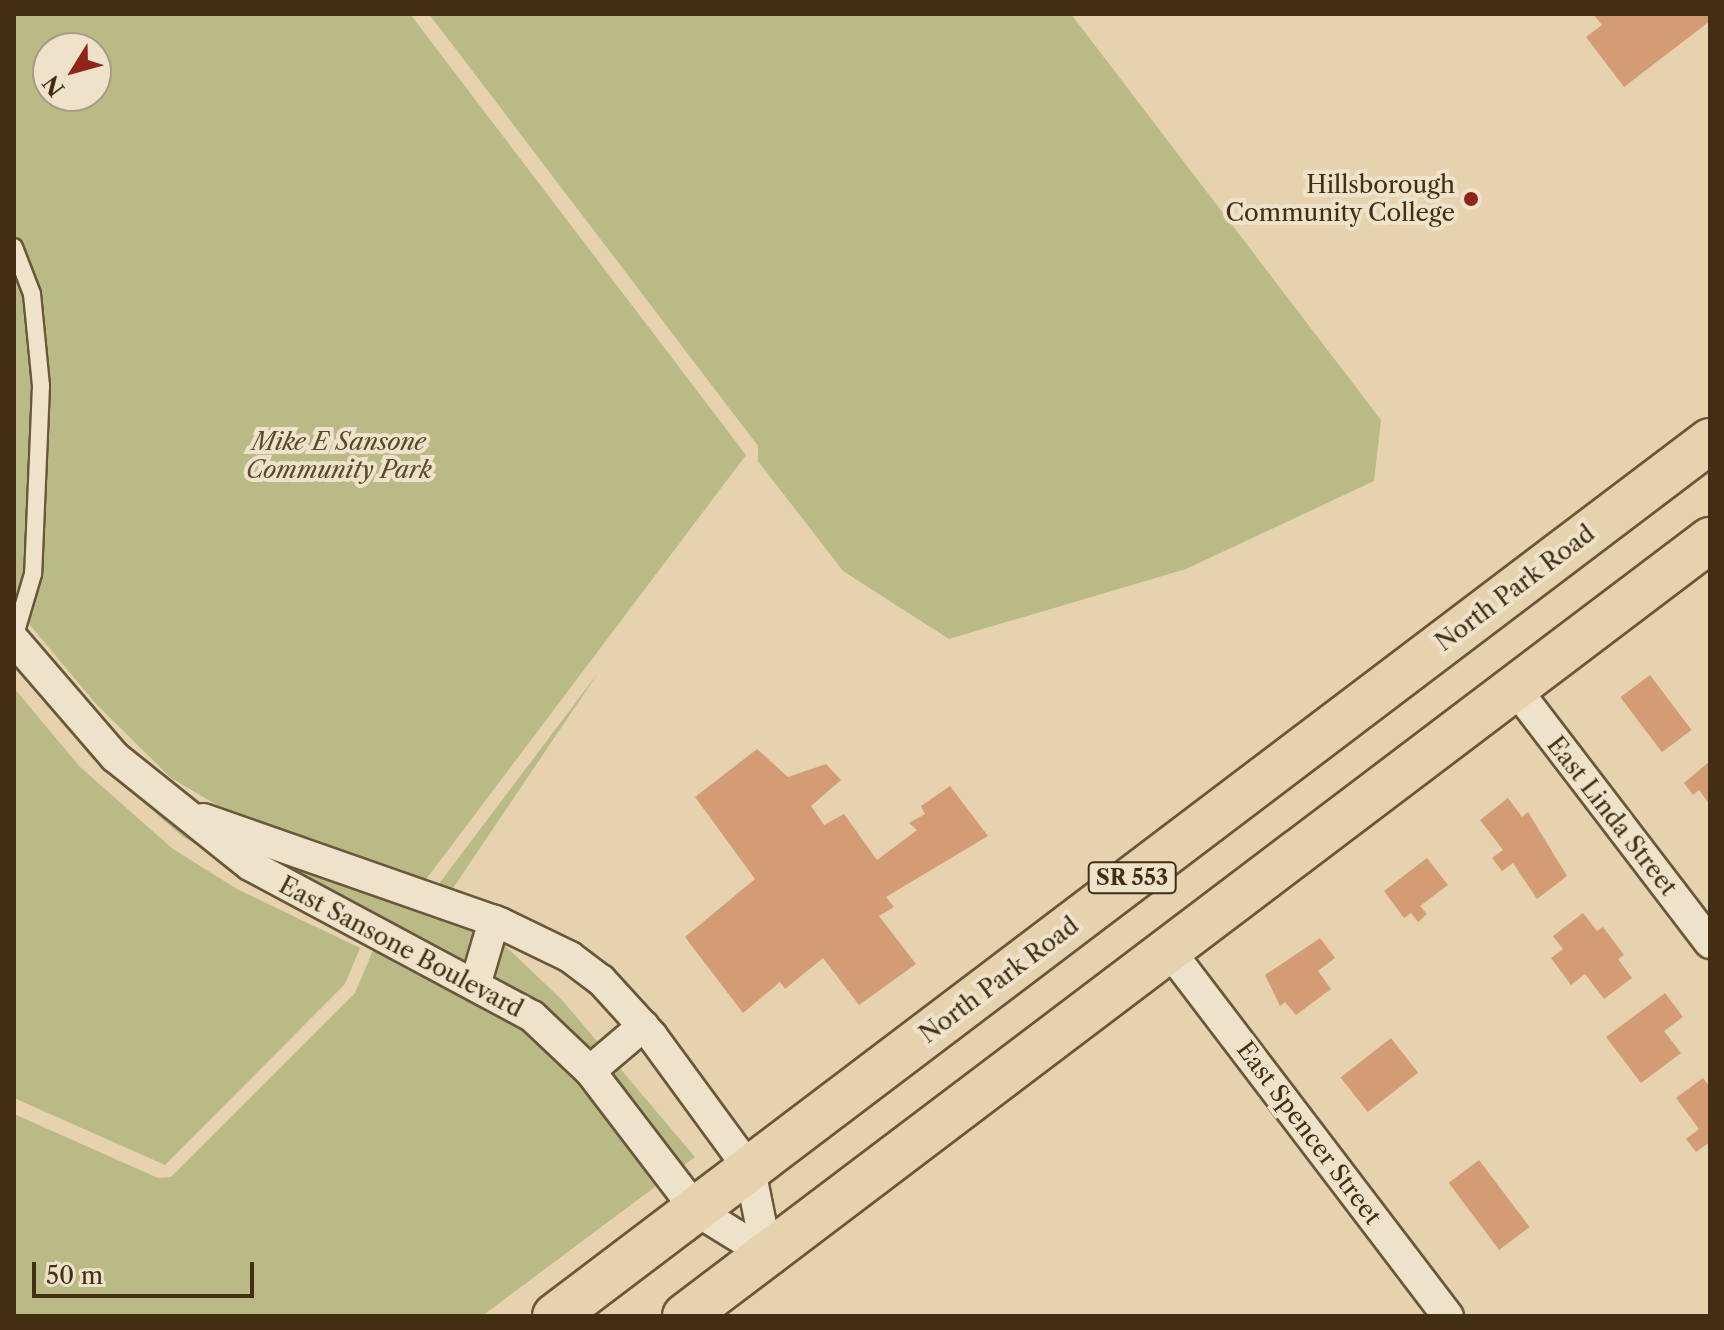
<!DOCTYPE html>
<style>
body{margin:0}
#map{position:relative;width:1724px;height:1330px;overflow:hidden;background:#e6d2af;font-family:"Libre Caslon Text",serif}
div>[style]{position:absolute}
.green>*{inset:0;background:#baba87}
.building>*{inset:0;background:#d49c74;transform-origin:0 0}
.roads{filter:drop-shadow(2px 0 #6a573a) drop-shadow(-2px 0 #6a573a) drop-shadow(0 2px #6a573a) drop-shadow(0 -2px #6a573a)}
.service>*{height:16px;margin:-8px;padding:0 8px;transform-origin:8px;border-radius:8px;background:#efe2cb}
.minor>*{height:30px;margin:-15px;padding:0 15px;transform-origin:15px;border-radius:15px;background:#efe2cb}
.primary>*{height:44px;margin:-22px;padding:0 22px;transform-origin:22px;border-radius:22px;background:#e6d2af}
.dots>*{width:22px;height:22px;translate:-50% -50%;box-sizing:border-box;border:4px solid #efe2cb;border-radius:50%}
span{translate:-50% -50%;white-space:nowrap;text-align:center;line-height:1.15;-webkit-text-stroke:8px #efe2cb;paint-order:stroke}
.shield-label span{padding:2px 6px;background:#efe2cb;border:2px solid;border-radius:6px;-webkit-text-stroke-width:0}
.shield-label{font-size:22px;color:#412e13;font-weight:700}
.poi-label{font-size:24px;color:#412e13}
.right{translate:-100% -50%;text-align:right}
.park-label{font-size:24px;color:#594a2a;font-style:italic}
.street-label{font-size:24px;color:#412e13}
.frame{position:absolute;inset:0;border:16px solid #412e13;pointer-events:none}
.north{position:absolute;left:32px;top:32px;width:80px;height:80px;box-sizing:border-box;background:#efe2cb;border:2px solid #a99a81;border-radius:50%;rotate:233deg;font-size:22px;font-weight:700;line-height:32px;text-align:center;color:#412e13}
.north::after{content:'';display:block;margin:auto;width:28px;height:36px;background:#8f2418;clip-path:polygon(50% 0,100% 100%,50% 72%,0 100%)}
.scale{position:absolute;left:32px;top:1262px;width:222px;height:36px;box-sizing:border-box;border:4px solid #412e13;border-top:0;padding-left:10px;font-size:24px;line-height:28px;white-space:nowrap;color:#412e13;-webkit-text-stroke:6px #efe2cb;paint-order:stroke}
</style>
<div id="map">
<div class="green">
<i style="clip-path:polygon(evenodd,14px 14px,410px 14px,746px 455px,424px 882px,227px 811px,171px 778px,96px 704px,14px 606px,14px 14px,48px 48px,96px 48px,96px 96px,48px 96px,48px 48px)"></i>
<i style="clip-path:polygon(429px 14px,1071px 14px,1381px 420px,1374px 481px,1186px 569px,949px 639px,843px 571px,758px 461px,758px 446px)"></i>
<i style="clip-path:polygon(14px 663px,221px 824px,435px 889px,598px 673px,441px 906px,497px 938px,562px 1000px,695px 1157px,482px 1316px,14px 1316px,14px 1114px,158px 1178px,171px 1177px,355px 993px,374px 948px,183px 837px,91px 757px)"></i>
<i style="clip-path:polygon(14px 688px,80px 767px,173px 849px,237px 889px,360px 948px,345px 984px,165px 1165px,14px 1098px)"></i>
</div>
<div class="building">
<i style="clip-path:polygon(1593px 14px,1710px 14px,1710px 21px,1624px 87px,1586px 37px,1602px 25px)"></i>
<i style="left:1650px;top:675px;width:69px;height:37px;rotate:53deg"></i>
<i style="clip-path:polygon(757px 749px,788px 777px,826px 764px,841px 780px,811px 806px,824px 825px,844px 814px,877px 860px,917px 830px,909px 823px,925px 814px,921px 806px,950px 786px,988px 836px,886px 897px,894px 907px,879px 916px,916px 964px,859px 1005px,823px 958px,785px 989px,780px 982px,743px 1013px,685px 937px,755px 879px,695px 797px)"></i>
<i style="clip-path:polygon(1710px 761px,1710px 805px,1699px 790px,1693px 795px,1684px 783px)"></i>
<i style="clip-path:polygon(1508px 798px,1522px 817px,1528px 812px,1567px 876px,1537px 899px,1513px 863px,1502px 871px,1492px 858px,1503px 850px,1480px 820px)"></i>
<i style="clip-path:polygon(1427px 858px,1448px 885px,1420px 906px,1427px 914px,1418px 922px,1411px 913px,1404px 918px,1384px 891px)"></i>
<i style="clip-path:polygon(1583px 913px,1597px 931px,1603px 927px,1624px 955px,1618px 959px,1632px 978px,1604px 999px,1585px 974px,1571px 985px,1551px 958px,1563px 949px,1553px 936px)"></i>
<i style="clip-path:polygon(1320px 938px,1335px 958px,1318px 971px,1331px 989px,1296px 1015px,1285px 1002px,1280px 1006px,1265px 975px)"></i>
<i style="clip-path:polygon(1665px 993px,1683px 1017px,1664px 1031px,1681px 1053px,1641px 1083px,1606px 1037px)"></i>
<i style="left:1391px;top:1038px;width:44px;height:64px;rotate:52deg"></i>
<i style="clip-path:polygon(1703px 1078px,1710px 1087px,1710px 1142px,1696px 1152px,1686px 1139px,1699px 1129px,1676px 1098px)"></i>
<i style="left:1479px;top:1160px;width:84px;height:38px;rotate:53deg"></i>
</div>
<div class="roads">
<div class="service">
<i style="left:14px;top:247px;width:50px;rotate:69deg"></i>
<i style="left:32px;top:294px;width:92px;rotate:84.4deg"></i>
<i style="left:41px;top:386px;width:188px;rotate:92.4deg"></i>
<i style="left:33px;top:574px;width:67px;rotate:106.5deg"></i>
</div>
<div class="minor">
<i style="left:14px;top:640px;width:155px;rotate:49.2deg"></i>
<i style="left:115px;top:757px;width:173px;rotate:38.7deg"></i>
<i style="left:250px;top:865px;width:320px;rotate:28.2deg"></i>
<i style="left:532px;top:1016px;width:80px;rotate:43.5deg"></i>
<i style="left:590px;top:1071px;width:176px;rotate:52.6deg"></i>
<i style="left:697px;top:1211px;width:82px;rotate:31.6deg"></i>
<i style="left:1515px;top:688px;width:321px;rotate:52.6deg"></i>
<i style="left:203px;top:819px;width:315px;rotate:19.3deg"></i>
<i style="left:500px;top:923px;width:78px;rotate:25.9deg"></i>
<i style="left:570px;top:957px;width:39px;rotate:37deg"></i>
<i style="left:601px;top:980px;width:76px;rotate:47.7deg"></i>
<i style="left:652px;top:1036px;width:166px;rotate:53.8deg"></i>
<i style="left:750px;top:1170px;width:86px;rotate:78.6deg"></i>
<i style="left:1169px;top:950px;width:460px;rotate:52.7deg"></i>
<i style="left:476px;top:982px;width:64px;rotate:-73.6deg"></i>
<i style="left:590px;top:1071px;width:70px;rotate:-40.3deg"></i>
</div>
<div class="primary">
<i style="left:555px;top:1316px;width:1449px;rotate:-37.15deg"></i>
<i style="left:685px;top:1316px;width:1286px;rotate:-37.13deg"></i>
</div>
</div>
<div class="dots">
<i style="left:1471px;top:199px;background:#8f2418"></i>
</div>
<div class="shield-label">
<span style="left:1132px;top:878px">SR 553</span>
</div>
<div class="poi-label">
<span class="right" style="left:1455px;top:199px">Hillsborough<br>Community College</span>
</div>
<div class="park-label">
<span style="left:339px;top:456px">Mike E Sansone<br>Community Park</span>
</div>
<div class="street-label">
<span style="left:1515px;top:588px;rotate:-37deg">North Park Road</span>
<span style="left:1612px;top:816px;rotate:52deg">East Linda Street</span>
<span style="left:401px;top:947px;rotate:28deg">East Sansone Boulevard</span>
<span style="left:999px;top:980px;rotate:-37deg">North Park Road</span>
<span style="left:1309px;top:1133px;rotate:53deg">East Spencer Street</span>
</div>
<div class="frame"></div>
<div class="north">N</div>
<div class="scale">50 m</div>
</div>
